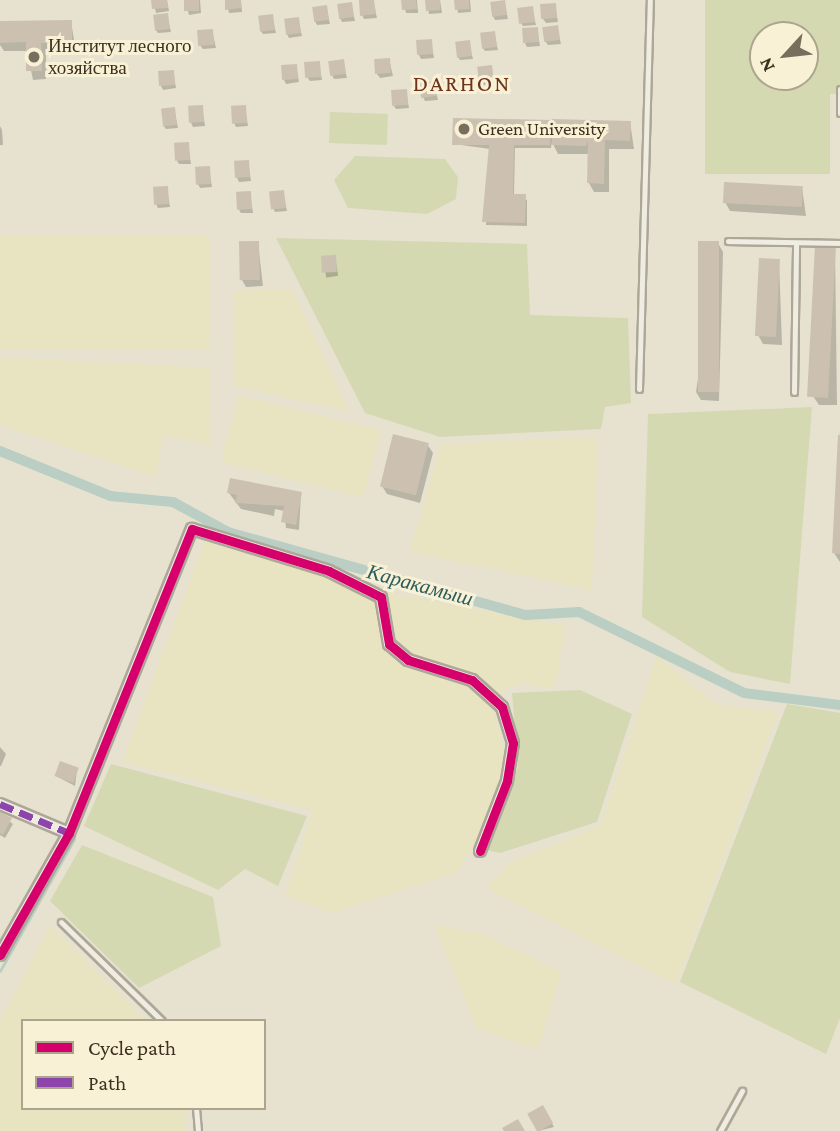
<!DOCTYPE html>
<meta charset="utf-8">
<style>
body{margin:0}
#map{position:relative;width:840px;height:1131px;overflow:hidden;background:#e7e2d0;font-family:"Crimson Pro",serif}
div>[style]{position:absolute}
.farmland>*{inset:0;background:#e8e3c0;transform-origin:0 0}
.green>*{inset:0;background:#d4d9b2;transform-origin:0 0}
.shadow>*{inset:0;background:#0003;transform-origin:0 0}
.stream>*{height:2.5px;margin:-1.25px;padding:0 1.25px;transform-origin:1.25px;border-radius:1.25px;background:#bacec4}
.canal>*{height:10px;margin:-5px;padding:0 5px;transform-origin:5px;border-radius:5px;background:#bacec4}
.building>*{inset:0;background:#ccc1b0;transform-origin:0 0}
.roads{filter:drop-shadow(2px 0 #ada798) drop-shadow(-2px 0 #ada798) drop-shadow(0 2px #ada798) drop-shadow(0 -2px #ada798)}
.lane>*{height:5px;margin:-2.5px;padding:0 2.5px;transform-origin:2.5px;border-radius:2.5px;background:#efece2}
.street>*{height:10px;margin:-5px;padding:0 5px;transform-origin:5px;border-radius:5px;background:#efece2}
.quiet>*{height:7px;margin-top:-3.5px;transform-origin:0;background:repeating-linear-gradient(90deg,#8e44ad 0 14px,transparent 0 21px)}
.cycleway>*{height:9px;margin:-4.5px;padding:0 4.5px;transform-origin:4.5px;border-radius:4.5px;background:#d6006c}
.dots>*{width:19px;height:19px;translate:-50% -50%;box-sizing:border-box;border:4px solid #f8f1d6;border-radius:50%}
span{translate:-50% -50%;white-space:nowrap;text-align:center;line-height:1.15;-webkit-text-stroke:6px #f8f1d6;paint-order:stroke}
.poi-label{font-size:19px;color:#3d301f}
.left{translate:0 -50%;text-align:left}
.water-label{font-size:21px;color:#2d5d5e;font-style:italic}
.quarter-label{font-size:23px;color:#6d331b;letter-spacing:2px}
.legend{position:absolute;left:21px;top:1019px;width:245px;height:91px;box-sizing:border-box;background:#f8f1d6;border:2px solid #ada48d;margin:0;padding:9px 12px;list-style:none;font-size:21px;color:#3d301f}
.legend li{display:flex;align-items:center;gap:14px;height:35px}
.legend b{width:35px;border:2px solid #ada48d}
.north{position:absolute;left:749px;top:21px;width:70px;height:70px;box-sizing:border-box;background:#f8f1d6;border:2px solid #ada48d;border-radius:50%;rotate:243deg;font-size:19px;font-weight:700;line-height:28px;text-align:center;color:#3d301f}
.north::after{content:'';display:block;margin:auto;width:24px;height:32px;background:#786e5d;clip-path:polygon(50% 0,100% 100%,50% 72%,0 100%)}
</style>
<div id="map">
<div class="farmland">
<i style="left:209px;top:236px;width:114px;height:209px;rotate:90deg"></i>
<i style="clip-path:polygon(292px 289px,349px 411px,234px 386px,233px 291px)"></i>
<i style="clip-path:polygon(0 357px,209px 368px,211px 445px,164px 436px,155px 477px,0 424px)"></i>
<i style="left:238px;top:395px;width:147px;height:69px;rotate:14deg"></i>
<i style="clip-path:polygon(598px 437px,592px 590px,410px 552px,441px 444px)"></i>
<i style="clip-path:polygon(205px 540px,391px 593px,567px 626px,554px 689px,520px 683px,490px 698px,505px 753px,490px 818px,458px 872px,332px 913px,285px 896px,313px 810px,122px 762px)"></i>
<i style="clip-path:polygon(657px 656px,716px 705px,779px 711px,676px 984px,486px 888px,508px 864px,601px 825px)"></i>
<i style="clip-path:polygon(434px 925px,480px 933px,562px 972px,538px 1049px,477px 1029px)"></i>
<i style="clip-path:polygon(50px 926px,147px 1021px,23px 1021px,23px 1108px,186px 1108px,186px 1131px,0 1131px,0 1020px)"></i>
</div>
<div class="green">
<i style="clip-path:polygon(evenodd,705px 0,840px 0,840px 94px,830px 94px,830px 174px,705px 174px,705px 0,763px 35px,805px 35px,805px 77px,763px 77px,763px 35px)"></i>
<i style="left:330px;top:112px;width:58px;height:31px;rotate:2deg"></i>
<i style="clip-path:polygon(355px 156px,445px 159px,458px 177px,456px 199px,427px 214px,348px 208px,334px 180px)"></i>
<i style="clip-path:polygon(276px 238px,527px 244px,530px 315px,628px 318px,631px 403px,605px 407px,601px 429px,440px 437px,365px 413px)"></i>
<i style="clip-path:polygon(812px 407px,790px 684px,730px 672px,642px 617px,648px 414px)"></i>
<i style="clip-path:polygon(580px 690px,632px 714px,597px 822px,500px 853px,487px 850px,518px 767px,512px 693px)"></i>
<i style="clip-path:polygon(787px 704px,840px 713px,840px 1018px,826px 1054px,680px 982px)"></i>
<i style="clip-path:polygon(111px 764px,307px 816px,278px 886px,245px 869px,218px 890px,84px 826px)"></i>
<i style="clip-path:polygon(82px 845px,213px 897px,221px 946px,139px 988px,50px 901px)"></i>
</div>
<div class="shadow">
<i style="clip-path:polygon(153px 0,167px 0,169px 11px,156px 13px)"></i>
<i style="clip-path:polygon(185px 0,200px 0,201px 13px,189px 15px)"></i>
<i style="clip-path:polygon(226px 0,241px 0,242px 12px,229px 13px)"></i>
<i style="clip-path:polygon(403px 0,417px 0,418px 13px,406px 13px)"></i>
<i style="clip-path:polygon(426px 0,440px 0,442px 13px,429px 14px)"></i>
<i style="clip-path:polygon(456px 0,470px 0,471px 12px,458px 13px)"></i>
<i style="clip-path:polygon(373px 1px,377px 18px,364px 19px,362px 15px)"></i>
<i style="clip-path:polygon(504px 2px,508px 19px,495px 20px,493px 16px)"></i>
<i style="clip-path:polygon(351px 4px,355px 21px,342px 22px,340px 18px)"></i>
<i style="clip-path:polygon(555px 5px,558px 22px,546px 23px,543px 19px)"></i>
<i style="clip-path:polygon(326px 7px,330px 24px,317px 25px,315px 21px)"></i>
<i style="clip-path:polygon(532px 8px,536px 25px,523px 26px,521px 23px)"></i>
<i style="clip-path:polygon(167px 15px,171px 32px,158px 33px,156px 30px)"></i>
<i style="clip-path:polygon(272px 16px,276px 33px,263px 34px,261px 31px)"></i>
<i style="clip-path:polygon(298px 19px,302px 36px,289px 38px,287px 34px)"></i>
<i style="clip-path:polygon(0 22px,71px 22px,76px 51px,46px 51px,46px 79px,33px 80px,27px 51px,4px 51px,0 45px)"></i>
<i style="clip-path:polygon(557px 27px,561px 44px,548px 45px,545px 41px)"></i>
<i style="clip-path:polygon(537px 29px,540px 46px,527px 47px,525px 43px)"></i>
<i style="clip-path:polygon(212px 31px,216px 48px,203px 49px,200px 45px)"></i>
<i style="clip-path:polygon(494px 33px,498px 50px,485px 51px,483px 48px)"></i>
<i style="clip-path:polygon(431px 41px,434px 58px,421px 59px,419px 55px)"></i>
<i style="clip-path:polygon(469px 42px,473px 59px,460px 60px,458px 57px)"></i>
<i style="clip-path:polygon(389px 59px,393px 76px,380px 78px,377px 74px)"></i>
<i style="clip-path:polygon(343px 61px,347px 78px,334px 79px,332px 75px)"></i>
<i style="clip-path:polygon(319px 63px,322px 80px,310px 81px,307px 77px)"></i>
<i style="clip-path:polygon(296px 65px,299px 82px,286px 84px,284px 80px)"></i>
<i style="clip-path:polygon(491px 67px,495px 84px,482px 85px,480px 82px)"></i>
<i style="clip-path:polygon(173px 71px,176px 88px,163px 90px,161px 86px)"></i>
<i style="clip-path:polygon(434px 83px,438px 100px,425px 101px,423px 97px)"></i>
<i style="clip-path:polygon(406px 91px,409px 108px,396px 109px,394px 106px)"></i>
<i style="clip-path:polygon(202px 106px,205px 126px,193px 127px,191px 123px)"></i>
<i style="clip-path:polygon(245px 107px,248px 126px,236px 127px,234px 123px)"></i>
<i style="clip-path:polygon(174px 109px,178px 128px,166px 129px,163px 125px)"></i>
<i style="clip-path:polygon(550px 122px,554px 129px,630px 122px,634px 149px,609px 149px,609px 192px,594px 192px,589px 183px,590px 154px,558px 154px,552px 142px,551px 148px,515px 148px,514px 196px,527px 200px,527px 226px,486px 225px,490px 149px,454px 144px)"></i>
<i style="clip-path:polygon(0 126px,2px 130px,3px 145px,0 145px)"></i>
<i style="clip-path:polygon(188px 144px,191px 164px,179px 164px,177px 161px)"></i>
<i style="clip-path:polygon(248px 161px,251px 181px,239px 182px,237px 178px)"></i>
<i style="clip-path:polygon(209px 168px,212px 187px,200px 188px,198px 184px)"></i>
<i style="clip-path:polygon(167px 188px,170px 207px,158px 208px,156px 204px)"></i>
<i style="clip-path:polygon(802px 188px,806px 216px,730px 211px,725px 202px)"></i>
<i style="clip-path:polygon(283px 192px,287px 211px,275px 212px,273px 208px)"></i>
<i style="clip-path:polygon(250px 193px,253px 213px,241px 213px,239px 210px)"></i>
<i style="clip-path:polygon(258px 243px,263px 286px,246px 287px,242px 280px)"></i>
<i style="clip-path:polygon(718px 243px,723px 252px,719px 401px,701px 400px,696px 392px)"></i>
<i style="clip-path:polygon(835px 247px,837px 405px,819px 405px,813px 396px)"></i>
<i style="left:335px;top:256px;width:20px;height:12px;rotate:81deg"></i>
<i style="clip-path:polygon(779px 260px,782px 345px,763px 344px,758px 335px)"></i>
<i style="clip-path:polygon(840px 429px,840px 562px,834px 553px)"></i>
<i style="clip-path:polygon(427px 444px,433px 453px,420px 503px,387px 494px,382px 486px)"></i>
<i style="clip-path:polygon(229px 493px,301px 494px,299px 530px,286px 528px,284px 511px,275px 509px,274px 516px,241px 509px)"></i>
<i style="clip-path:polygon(0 747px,6px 754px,1px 766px,0 766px)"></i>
<i style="clip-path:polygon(77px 770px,75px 786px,56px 776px)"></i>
<i style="clip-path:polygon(0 814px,13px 824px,5px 838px,0 835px)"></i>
<i style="clip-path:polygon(543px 1107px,554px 1127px,538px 1131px,530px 1115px)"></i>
</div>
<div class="stream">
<i style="left:0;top:971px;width:151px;rotate:-60.7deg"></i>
</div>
<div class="canal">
<i style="left:0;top:451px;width:119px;rotate:22.2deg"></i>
<i style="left:110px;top:496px;width:63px;rotate:5.4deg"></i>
<i style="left:173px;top:502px;width:63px;rotate:28.6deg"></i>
<i style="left:228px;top:532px;width:309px;rotate:15.6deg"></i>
<i style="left:526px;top:615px;width:53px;rotate:-3.2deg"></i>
<i style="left:579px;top:612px;width:184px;rotate:26.1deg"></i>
<i style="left:744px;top:693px;width:97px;rotate:7.1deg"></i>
</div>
<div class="building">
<i style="clip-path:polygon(151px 0,167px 0,168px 8px,152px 9px)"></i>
<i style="left:184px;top:0;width:15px;height:11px"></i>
<i style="clip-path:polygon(225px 0,241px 0,241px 8px,225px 10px)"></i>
<i style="clip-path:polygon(359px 0,374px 0,376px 14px,360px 16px)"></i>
<i style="clip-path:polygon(401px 0,416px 0,417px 9px,402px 10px)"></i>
<i style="clip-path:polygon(425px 0,440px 0,440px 10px,426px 11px)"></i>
<i style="clip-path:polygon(454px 0,469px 0,469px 9px,455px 10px)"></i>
<i style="left:505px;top:0;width:15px;height:15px;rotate:82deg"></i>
<i style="left:352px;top:2px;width:15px;height:15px;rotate:82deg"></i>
<i style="left:556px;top:3px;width:15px;height:16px;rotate:86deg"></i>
<i style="left:327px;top:5px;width:15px;height:15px;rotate:82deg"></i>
<i style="left:533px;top:6px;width:16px;height:16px;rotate:83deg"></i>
<i style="left:168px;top:13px;width:16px;height:15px;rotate:83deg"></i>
<i style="left:273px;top:14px;width:16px;height:15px;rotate:83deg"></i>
<i style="left:299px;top:17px;width:16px;height:15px;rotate:83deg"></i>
<i style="clip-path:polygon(72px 20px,72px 43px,41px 43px,42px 71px,26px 71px,26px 42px,0 43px,0 21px)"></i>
<i style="left:558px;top:25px;width:15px;height:16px;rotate:82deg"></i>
<i style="left:538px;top:27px;width:15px;height:16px;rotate:86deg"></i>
<i style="left:213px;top:29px;width:16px;height:16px;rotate:86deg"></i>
<i style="left:495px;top:31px;width:16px;height:15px;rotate:83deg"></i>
<i style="left:432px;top:39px;width:15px;height:16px;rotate:86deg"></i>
<i style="left:470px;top:40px;width:16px;height:15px;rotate:83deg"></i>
<i style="left:390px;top:58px;width:15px;height:16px;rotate:86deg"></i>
<i style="left:344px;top:59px;width:15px;height:16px;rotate:82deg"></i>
<i style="left:320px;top:61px;width:16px;height:16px;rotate:86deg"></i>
<i style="left:297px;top:64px;width:15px;height:16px;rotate:86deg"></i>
<i style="left:492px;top:65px;width:16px;height:15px;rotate:83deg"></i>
<i style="left:174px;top:70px;width:15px;height:16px;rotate:86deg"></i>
<i style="left:435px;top:81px;width:15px;height:16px;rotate:82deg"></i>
<i style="left:407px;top:89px;width:16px;height:16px;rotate:86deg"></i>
<i style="left:203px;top:105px;width:17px;height:15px;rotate:87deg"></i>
<i style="left:246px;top:105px;width:18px;height:15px;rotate:87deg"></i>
<i style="left:175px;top:107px;width:18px;height:14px;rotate:84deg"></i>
<i style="clip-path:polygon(453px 118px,551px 120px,550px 145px,514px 145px,513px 194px,526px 194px,525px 223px,482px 222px,489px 145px,452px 145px)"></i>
<i style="clip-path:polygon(552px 119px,631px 121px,630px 141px,605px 140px,604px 184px,587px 183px,588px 140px,586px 146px,552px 145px)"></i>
<i style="left:189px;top:142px;width:18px;height:15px;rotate:87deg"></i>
<i style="left:249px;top:160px;width:17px;height:15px;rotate:87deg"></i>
<i style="left:210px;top:166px;width:18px;height:15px;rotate:87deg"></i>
<i style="left:724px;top:182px;width:79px;height:21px;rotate:3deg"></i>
<i style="left:168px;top:186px;width:18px;height:15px;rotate:87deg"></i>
<i style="left:284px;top:190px;width:18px;height:15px;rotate:84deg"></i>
<i style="left:251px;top:191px;width:18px;height:15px;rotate:87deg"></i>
<i style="left:259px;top:241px;width:39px;height:20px;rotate:89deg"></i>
<i style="left:698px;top:241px;width:21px;height:151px"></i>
<i style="left:815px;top:245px;width:21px;height:152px;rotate:3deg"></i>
<i style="left:336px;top:255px;width:17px;height:15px;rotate:87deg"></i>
<i style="left:759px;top:258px;width:21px;height:78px;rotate:3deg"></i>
<i style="left:393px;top:434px;width:37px;height:54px;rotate:14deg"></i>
<i style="clip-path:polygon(838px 435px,840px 435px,840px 554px,832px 553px)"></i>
<i style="clip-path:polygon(230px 478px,302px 492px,296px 525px,281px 522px,284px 506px,235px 503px,237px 495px,227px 493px)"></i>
<i style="left:60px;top:761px;width:20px;height:16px;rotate:20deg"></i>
<i style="clip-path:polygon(0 812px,12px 818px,3px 835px,0 833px)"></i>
<i style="left:543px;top:1105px;width:21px;height:18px;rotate:61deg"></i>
<i style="clip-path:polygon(518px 1119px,525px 1131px,504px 1131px,502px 1128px)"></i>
</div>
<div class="roads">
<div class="lane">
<i style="left:840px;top:89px;width:24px;rotate:90deg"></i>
<i style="left:728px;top:241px;width:112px;rotate:1deg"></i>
<i style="left:639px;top:389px;width:389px;rotate:-88.4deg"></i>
<i style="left:794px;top:392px;width:149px;rotate:-89.2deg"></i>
<i style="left:61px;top:922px;width:141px;rotate:44.4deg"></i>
<i style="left:196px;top:1108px;width:23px;rotate:85deg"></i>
<i style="left:720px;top:1131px;width:46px;rotate:-61.2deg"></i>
</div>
<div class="street">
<i style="left:0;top:804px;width:75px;rotate:22.8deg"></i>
<i style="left:0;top:955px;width:140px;rotate:-60.5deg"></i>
<i style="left:69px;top:833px;width:328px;rotate:-68deg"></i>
<i style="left:192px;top:529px;width:143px;rotate:17deg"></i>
<i style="left:329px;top:571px;width:58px;rotate:26.6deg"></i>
<i style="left:381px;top:597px;width:48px;rotate:80.3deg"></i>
<i style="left:389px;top:644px;width:25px;rotate:40deg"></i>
<i style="left:408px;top:660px;width:67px;rotate:17.4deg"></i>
<i style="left:472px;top:680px;width:40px;rotate:42deg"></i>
<i style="left:502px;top:707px;width:38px;rotate:73deg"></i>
<i style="left:513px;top:743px;width:38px;rotate:99deg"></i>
<i style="left:507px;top:781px;width:75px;rotate:111.1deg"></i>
</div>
</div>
<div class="quiet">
<i style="left:0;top:804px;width:75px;rotate:22.8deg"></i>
</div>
<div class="cycleway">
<i style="left:0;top:955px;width:140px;rotate:-60.5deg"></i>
<i style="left:69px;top:833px;width:328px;rotate:-68deg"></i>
<i style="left:192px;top:529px;width:143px;rotate:17deg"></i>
<i style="left:329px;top:571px;width:58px;rotate:26.6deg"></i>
<i style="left:381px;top:597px;width:48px;rotate:80.3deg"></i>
<i style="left:389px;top:644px;width:25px;rotate:40deg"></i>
<i style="left:408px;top:660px;width:67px;rotate:17.4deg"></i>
<i style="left:472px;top:680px;width:40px;rotate:42deg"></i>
<i style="left:502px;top:707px;width:38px;rotate:73deg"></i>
<i style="left:513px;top:743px;width:38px;rotate:99deg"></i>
<i style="left:507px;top:781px;width:75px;rotate:111.1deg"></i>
</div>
<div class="dots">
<i style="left:34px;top:57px;background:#786e5d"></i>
<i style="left:464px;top:129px;background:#786e5d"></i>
</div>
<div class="poi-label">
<span class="left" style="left:48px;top:57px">Институт лесного<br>хозяйства</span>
<span class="left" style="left:478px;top:129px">Green University</span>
</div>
<div class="water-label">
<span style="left:420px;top:585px;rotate:15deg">Каракамыш</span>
</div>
<div class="quarter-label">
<span style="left:462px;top:83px">DARHON</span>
</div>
<ul class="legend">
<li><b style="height:9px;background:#d6006c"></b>Cycle path</li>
<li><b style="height:9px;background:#8e44ad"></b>Path</li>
</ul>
<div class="north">N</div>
</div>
